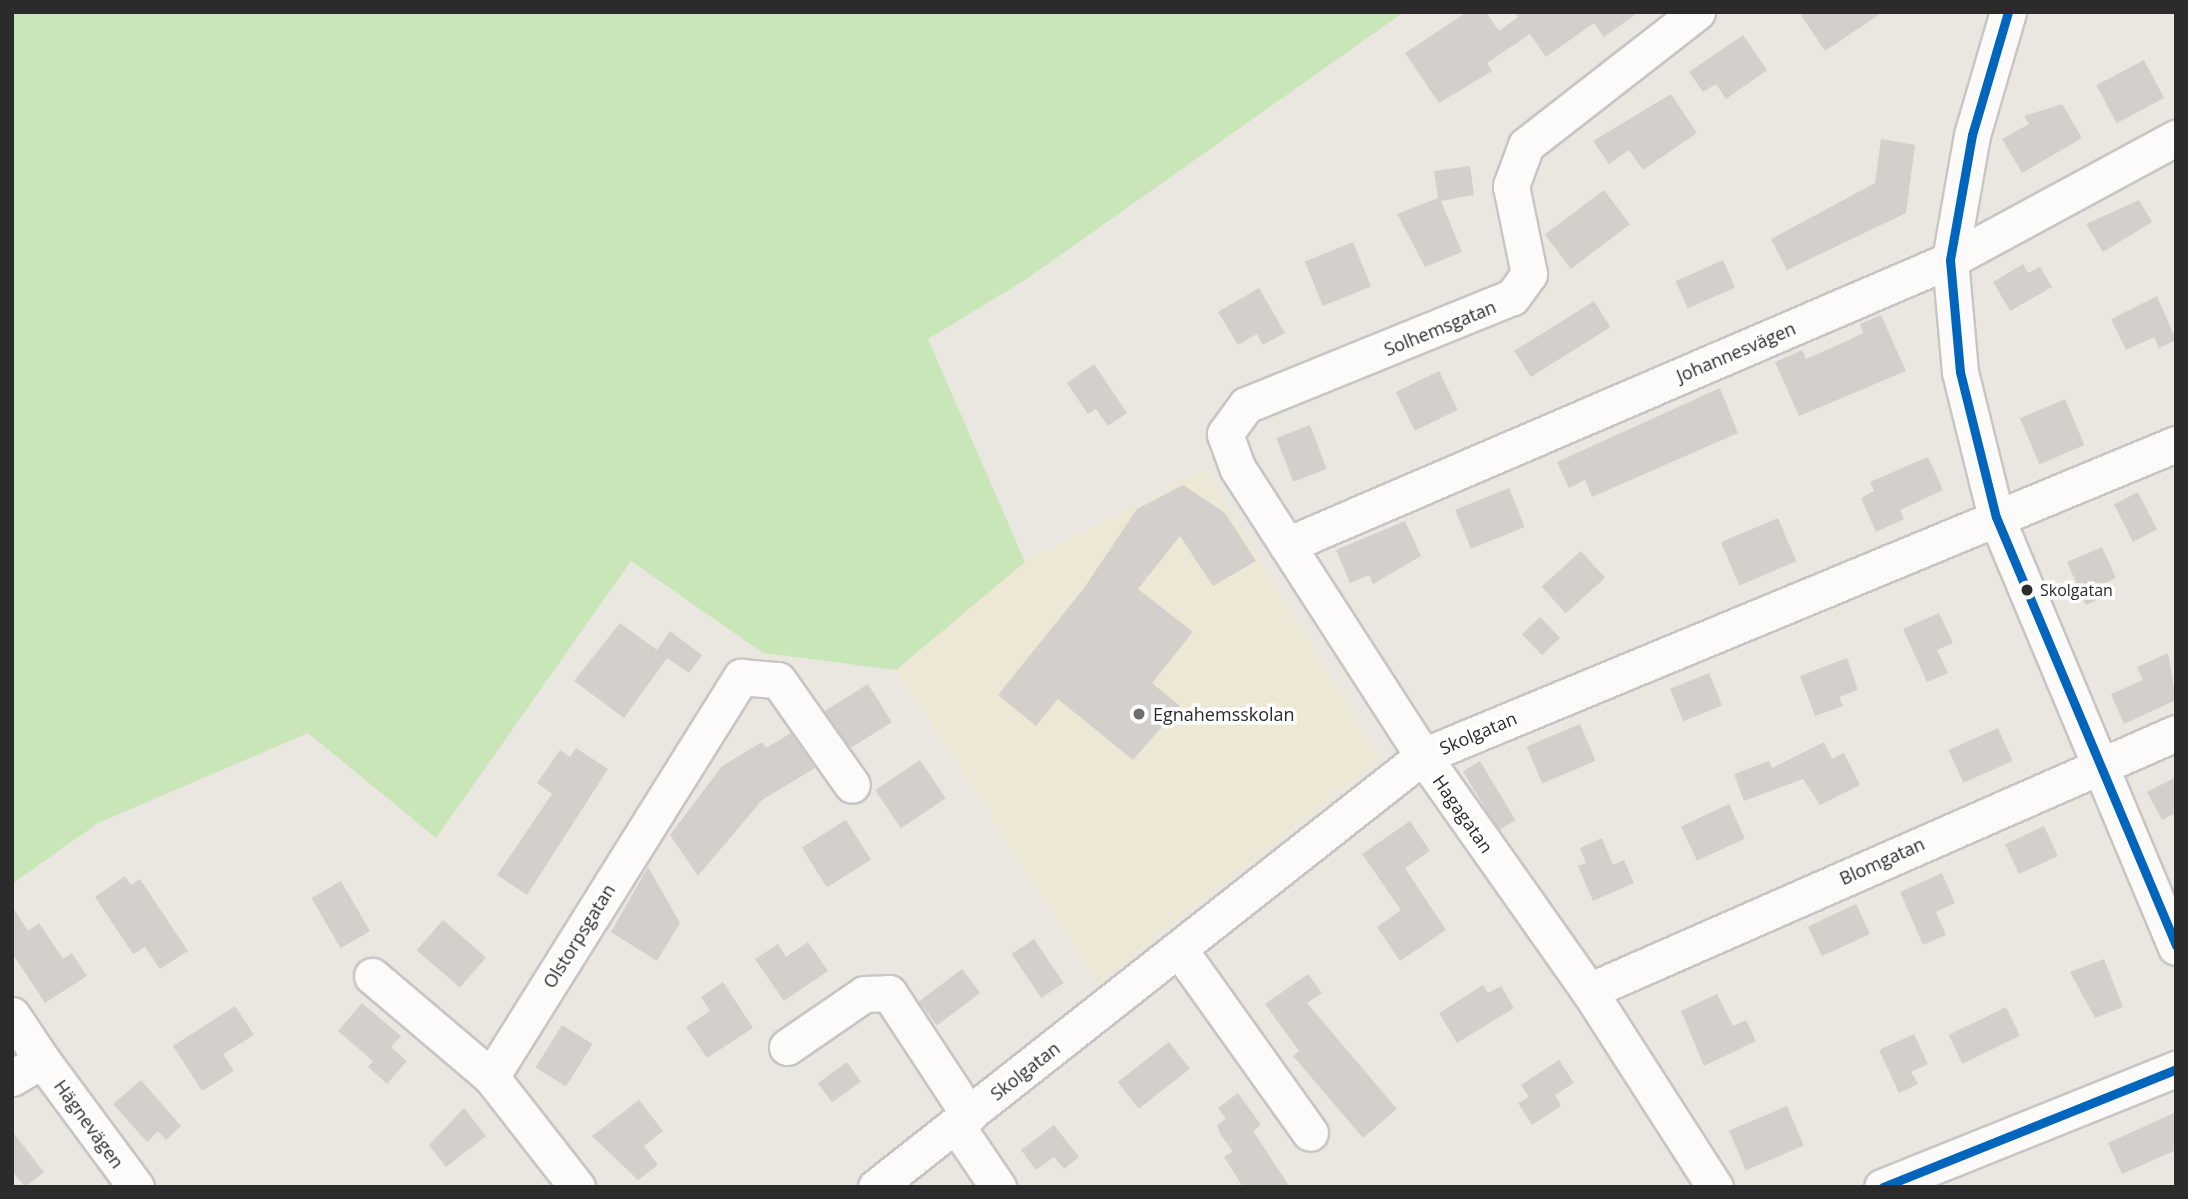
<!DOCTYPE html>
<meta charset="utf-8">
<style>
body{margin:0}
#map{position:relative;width:2188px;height:1199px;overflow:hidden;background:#eae7e0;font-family:"Open Sans",sans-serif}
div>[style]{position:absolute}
.education>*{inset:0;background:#ede7d5}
.green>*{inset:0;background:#c8e6b8}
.building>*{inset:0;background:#d3d0cb;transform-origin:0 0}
.roads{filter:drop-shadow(2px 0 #c7c6c5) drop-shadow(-2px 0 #c7c6c5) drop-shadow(0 2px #c7c6c5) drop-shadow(0 -2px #c7c6c5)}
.minor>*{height:35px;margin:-17.5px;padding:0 17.5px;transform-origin:17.5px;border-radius:17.5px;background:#fcfbfa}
.bus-1>*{height:9px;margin:-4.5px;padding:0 4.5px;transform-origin:4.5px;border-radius:4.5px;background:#0065bd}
.dots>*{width:19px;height:19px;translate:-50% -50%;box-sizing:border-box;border:4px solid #fff;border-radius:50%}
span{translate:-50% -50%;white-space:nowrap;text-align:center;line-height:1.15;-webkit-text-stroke:7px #fff;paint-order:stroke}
.bus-label{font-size:16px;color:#2b2b2b}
.left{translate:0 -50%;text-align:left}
.street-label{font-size:18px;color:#2b2b2b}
.poi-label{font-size:18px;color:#2b2b2b}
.frame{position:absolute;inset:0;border:14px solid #2b2b2b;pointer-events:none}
</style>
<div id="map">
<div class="education">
<i style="clip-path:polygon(1205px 469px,1380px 759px,1099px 983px,896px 670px,1025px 562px)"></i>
</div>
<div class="green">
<i style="clip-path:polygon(12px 12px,1404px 12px,1025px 280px,928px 339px,1025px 562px,896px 670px,763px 653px,631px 561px,436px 838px,308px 733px,98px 823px,12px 884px)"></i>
</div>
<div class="building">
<i style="clip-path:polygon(1467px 12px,1486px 12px,1499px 31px,1518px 17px,1514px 12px,1639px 12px,1604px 37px,1594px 23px,1546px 57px,1530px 34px,1487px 63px,1492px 71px,1439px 103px,1405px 53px)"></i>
<i style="clip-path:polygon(1799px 12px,1883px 12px,1825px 51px)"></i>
<i style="clip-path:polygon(1743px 35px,1767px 70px,1726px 99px,1716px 84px,1703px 92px,1689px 72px)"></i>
<i style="left:2144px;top:60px;width:43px;height:54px;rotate:62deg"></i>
<i style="clip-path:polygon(1671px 94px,1697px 133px,1643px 170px,1629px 150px,1609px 164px,1593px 141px)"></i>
<i style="clip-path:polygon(2062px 104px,2082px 138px,2022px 173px,2002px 139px,2029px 124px,2024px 116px)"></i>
<i style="clip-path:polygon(1881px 139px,1915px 145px,1906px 213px,1787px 270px,1771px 239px,1875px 183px)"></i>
<i style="clip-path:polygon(1470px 166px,1474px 195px,1441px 201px,1462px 252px,1425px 267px,1397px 214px,1438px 198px,1434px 171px)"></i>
<i style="left:1604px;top:190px;width:43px;height:74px;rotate:53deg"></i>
<i style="clip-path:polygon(2139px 200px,2152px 222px,2103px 252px,2086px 224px)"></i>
<i style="left:1353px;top:242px;width:48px;height:52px;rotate:68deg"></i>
<i style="left:1723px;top:260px;width:30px;height:52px;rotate:66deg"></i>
<i style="clip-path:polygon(2023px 264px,2028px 273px,2040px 267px,2052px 287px,2010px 311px,1993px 282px)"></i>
<i style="clip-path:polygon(1259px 288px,1285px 333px,1263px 345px,1257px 334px,1238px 345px,1218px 312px)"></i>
<i style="clip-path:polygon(2157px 296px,2176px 340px,2159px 348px,2154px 337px,2126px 350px,2111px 319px)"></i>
<i style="left:1594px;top:301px;width:31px;height:94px;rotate:58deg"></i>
<i style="clip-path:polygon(1881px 315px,1906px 371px,1799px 416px,1775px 362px,1802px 350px,1806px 359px,1849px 340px,1863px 333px,1860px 324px)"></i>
<i style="clip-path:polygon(1094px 364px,1127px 413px,1108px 426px,1096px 409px,1088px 414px,1067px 383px)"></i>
<i style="left:1439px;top:371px;width:43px;height:48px;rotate:64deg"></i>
<i style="clip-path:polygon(1720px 388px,1738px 433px,1592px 497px,1585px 480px,1569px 488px,1557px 462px)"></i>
<i style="left:2065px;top:399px;width:50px;height:49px;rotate:67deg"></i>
<i style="left:1310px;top:425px;width:47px;height:36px;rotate:69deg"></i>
<i style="clip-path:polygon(1928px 457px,1943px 490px,1900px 510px,1904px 519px,1876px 532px,1861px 498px,1874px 491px,1870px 482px)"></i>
<i style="clip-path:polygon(1183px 485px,1225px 513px,1256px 561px,1213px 586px,1180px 536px,1138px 589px,1193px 632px,1152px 683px,1180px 706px,1133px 760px,1058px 699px,1036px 726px,998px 695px,1084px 588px,1137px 509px)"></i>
<i style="left:1509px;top:488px;width:42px;height:58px;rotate:68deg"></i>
<i style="left:2138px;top:492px;width:42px;height:27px;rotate:63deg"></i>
<i style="left:1778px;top:518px;width:47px;height:62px;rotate:67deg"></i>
<i style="clip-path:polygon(1405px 521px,1421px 556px,1373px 584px,1369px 575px,1350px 583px,1336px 550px)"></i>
<i style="clip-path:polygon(2102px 547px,2116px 578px,2101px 585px,2106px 596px,2086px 605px,2067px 562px)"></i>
<i style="left:1581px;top:551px;width:36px;height:53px;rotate:48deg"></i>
<i style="clip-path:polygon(1939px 613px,1953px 643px,1937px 650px,1948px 673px,1927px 682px,1903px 629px)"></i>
<i style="left:1540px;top:617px;width:29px;height:25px;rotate:46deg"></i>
<i style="clip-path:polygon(620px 623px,657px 650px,670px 631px,702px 655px,689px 673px,667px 658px,624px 718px,574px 681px)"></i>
<i style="clip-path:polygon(2168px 653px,2176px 700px,2124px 724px,2111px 694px,2143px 680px,2137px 667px)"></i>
<i style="clip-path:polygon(1847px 658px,1858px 690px,1839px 697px,1843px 706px,1815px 716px,1800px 676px)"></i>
<i style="left:1709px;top:673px;width:35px;height:42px;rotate:68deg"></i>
<i style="left:868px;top:684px;width:45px;height:52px;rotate:58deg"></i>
<i style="left:1580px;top:724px;width:40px;height:58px;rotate:67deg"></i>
<i style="left:1998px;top:728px;width:36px;height:54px;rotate:66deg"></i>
<i style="clip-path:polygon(791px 733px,815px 768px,762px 800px,698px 876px,670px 835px,722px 766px,762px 742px,766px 748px)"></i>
<i style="clip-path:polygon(1824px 742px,1832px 759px,1844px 753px,1860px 785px,1820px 805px,1803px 779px,1744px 801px,1734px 774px,1769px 761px,1772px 768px)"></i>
<i style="clip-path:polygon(576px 748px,608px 769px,527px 895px,497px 875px,552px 794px,537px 783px,560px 750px,570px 757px)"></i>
<i style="left:920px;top:760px;width:46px;height:54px;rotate:56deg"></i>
<i style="left:1480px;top:761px;width:69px;height:20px;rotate:59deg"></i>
<i style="clip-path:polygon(2176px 777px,2176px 813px,2162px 820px,2147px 792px)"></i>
<i style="left:1729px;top:804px;width:38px;height:53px;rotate:65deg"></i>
<i style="left:846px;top:820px;width:47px;height:52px;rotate:58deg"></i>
<i style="clip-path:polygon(1410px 821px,1430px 851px,1405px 868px,1446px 930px,1400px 961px,1377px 927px,1401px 910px,1362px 854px)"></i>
<i style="left:2044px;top:826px;width:33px;height:43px;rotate:65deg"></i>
<i style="clip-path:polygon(1602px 838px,1613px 865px,1624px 860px,1634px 883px,1593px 901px,1578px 866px,1586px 863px,1580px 848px)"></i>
<i style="clip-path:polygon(648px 867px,680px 923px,657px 961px,611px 932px)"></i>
<i style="clip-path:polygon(1942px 873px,1955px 903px,1936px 912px,1946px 935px,1923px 945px,1900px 892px)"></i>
<i style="clip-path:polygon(125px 876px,131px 885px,140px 879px,188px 951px,160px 969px,145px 947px,133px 954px,95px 897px)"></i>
<i style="left:341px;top:881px;width:58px;height:34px;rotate:60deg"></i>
<i style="left:1856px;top:904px;width:33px;height:53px;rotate:65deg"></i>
<i style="clip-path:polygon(12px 906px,28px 931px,39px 923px,63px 959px,72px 953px,87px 976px,45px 1003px,12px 953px)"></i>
<i style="left:443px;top:920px;width:57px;height:40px;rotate:41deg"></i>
<i style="left:1034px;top:939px;width:53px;height:27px;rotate:56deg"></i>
<i style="clip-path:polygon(808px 942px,828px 971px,784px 1001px,755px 959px,778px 944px,786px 957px)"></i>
<i style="clip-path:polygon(2104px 959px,2123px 1007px,2095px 1018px,2070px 972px)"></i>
<i style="left:962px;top:969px;width:30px;height:54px;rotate:53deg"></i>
<i style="clip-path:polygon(1308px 974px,1322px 993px,1307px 1003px,1397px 1109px,1363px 1138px,1293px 1056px,1299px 1051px,1265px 1004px)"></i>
<i style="clip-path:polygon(723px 982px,753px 1028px,707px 1058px,686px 1027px,710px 1011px,701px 997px)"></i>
<i style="clip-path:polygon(1483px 985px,1488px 993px,1501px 986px,1514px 1008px,1457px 1043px,1439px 1013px)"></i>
<i style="clip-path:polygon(1717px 994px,1733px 1026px,1746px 1020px,1756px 1041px,1704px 1066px,1681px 1011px)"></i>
<i style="clip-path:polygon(362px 1003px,401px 1036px,391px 1047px,407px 1061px,387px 1084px,368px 1067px,373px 1061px,338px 1031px)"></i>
<i style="clip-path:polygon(235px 1006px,254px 1035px,223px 1054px,234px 1071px,202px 1091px,173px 1046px)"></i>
<i style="left:2006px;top:1007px;width:32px;height:64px;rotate:64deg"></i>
<i style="left:562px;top:1025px;width:36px;height:50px;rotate:32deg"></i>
<i style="clip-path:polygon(1914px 1034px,1928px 1064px,1911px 1072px,1918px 1084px,1899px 1093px,1879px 1050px)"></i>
<i style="left:1169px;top:1042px;width:34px;height:65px;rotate:52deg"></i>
<i style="clip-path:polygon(1559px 1060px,1574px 1083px,1555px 1095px,1561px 1106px,1532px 1125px,1518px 1103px,1529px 1097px,1521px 1085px)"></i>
<i style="left:847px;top:1062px;width:24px;height:36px;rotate:54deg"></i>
<i style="clip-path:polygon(141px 1080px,181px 1126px,166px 1140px,158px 1131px,147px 1142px,113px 1104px)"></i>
<i style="clip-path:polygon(1238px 1093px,1261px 1125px,1253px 1131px,1290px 1187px,1243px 1187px,1224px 1157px,1233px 1151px,1220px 1134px,1217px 1125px,1226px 1119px,1218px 1108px)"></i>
<i style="clip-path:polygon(639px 1100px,663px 1131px,644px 1146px,658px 1165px,638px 1180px,592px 1136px)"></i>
<i style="left:1787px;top:1106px;width:43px;height:63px;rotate:67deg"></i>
<i style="clip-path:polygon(464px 1108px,486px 1136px,446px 1167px,429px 1145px)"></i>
<i style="clip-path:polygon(2176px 1112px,2176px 1150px,2122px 1174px,2108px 1143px)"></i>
<i style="clip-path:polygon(1054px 1125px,1079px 1157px,1064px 1169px,1054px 1157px,1036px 1170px,1021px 1150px)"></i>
<i style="clip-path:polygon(12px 1131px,44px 1172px,25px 1187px,12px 1171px)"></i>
</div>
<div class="roads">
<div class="minor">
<i style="left:1697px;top:12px;width:217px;rotate:142.1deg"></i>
<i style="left:1526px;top:145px;width:44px;rotate:110.1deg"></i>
<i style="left:1511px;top:186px;width:90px;rotate:78.4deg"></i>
<i style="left:1529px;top:274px;width:29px;rotate:126deg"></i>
<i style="left:1512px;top:297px;width:287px;rotate:157.9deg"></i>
<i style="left:1246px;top:405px;width:36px;rotate:126deg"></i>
<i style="left:1225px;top:434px;width:37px;rotate:70deg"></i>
<i style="left:1238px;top:469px;width:341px;rotate:57.2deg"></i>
<i style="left:1423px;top:756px;width:288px;rotate:54.8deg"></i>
<i style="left:1589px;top:991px;width:233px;rotate:57.3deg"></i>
<i style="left:2008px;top:12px;width:128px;rotate:106.3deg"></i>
<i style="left:1972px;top:135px;width:127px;rotate:100deg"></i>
<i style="left:1950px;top:260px;width:112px;rotate:84.9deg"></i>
<i style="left:1960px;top:372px;width:149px;rotate:76.1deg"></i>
<i style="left:1996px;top:517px;width:466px;rotate:67.3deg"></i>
<i style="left:1287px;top:545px;width:722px;rotate:-23.26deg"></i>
<i style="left:1950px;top:260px;width:257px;rotate:-28.4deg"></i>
<i style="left:1181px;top:952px;width:222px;rotate:54.5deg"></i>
<i style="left:372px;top:976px;width:156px;rotate:40.3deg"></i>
<i style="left:1589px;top:991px;width:641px;rotate:-23.73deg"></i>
<i style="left:12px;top:1015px;width:54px;rotate:56.3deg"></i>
<i style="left:787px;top:1047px;width:93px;rotate:-34.5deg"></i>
<i style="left:864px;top:994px;width:25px;rotate:-2deg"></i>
<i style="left:889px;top:993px;width:146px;rotate:56.7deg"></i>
<i style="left:12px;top:1078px;width:35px;rotate:-31deg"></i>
<i style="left:42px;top:1060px;width:158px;rotate:53.5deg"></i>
<i style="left:956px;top:1125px;width:75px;rotate:55.9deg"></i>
<i style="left:577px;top:1187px;width:140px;rotate:-128deg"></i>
<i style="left:491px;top:1077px;width:472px;rotate:-58deg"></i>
<i style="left:741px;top:677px;width:37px;rotate:5deg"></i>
<i style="left:778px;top:680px;width:128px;rotate:54.8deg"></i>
<i style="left:876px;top:1187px;width:696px;rotate:-38.24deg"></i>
<i style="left:1423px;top:756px;width:815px;rotate:-22.51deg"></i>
<i style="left:1882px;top:1187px;width:317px;rotate:-21.9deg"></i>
</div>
</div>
<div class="bus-1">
<i style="left:2008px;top:12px;width:128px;rotate:106.3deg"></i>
<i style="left:1972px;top:135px;width:127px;rotate:100deg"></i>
<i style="left:1950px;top:260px;width:112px;rotate:84.9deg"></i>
<i style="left:1960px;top:372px;width:149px;rotate:76.1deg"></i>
<i style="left:1996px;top:517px;width:465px;rotate:67.2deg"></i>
<i style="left:1883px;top:1187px;width:316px;rotate:-21.9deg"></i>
</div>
<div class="dots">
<i style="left:2027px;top:590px;background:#2b2b2b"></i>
<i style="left:1139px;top:714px;background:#6e6d6a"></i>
</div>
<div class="bus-label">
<span class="left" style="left:2040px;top:590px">Skolgatan</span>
</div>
<div class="street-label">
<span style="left:1440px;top:328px;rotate:-22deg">Solhemsgatan</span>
<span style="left:1736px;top:352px;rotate:-23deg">Johannesvägen</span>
<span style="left:1478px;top:733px;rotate:-23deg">Skolgatan</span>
<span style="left:1463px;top:814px;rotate:55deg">Hagagatan</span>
<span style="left:1882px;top:861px;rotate:-24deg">Blomgatan</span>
<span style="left:579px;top:936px;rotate:-58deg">Olstorpsgatan</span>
<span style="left:1025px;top:1071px;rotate:-38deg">Skolgatan</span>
<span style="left:89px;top:1124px;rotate:54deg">Hägnevägen</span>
</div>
<div class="poi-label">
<span class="left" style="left:1153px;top:714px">Egnahemsskolan</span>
</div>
<div class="frame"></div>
</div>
